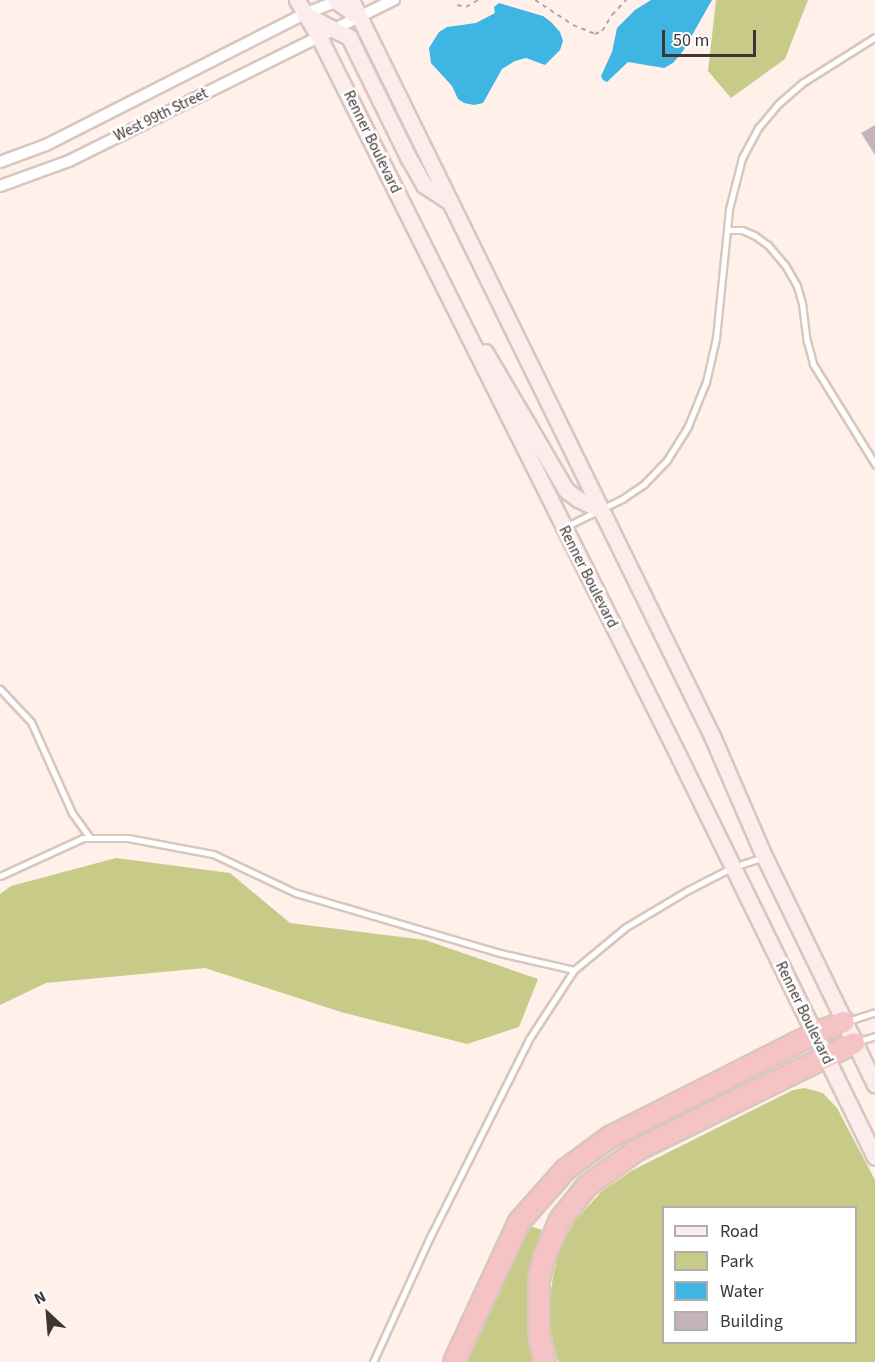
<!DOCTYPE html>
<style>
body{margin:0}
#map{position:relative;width:875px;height:1362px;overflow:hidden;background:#fff0ea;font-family:"Source Sans 3",sans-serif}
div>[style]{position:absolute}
.green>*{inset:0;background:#c8cb88}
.water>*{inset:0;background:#3eb5e2}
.building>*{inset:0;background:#c6b3ba}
.path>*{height:2px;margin-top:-1px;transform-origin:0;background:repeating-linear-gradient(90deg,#b4a8a4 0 4.5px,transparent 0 9px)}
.roads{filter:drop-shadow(2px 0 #d9c6bf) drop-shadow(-2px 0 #d9c6bf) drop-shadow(0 2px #d9c6bf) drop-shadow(0 -2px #d9c6bf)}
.lane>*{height:5px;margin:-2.5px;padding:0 2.5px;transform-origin:2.5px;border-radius:2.5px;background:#fff}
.street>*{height:10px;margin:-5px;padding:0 5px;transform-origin:5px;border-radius:5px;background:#fff}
.secondary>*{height:15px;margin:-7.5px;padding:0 7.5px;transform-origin:7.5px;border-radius:7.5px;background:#fceded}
.highway>*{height:20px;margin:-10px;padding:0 10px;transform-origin:10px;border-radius:10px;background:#f5c3c3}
span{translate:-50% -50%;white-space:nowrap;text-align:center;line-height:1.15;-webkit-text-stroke:5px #fff;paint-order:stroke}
.street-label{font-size:15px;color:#3d3633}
.legend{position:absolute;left:662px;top:1206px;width:195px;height:138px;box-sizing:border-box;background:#fff;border:2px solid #b1afad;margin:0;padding:8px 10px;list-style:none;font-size:18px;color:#3d3633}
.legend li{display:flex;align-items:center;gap:12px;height:30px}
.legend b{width:30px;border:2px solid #b1afad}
.north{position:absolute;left:18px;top:1284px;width:60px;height:60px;-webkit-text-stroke:4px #fff;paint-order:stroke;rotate:334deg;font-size:16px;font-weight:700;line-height:24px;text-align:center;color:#3d3633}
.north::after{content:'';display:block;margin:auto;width:21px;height:27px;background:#3d3633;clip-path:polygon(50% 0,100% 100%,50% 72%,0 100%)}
.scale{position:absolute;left:662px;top:30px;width:94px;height:27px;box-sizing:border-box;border:3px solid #3d3633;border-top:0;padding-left:8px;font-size:18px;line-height:21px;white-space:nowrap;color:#3d3633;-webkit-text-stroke:4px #fff;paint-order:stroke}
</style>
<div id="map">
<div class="green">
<i style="clip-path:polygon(716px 0,808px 0,785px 59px,731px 98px,708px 71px)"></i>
<i style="clip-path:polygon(116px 858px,230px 873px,290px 923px,425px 940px,538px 979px,519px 1027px,467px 1044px,341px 1012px,205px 968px,46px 983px,0 1005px,0 894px,11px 886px)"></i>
<i style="clip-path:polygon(evenodd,805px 1088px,823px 1093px,837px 1108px,875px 1180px,875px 1362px,558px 1362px,551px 1332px,549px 1306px,553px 1276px,559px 1250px,574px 1222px,601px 1192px,631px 1171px,793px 1090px,805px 1088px,664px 1208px,856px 1208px,856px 1342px,664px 1342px,664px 1208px)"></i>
<i style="clip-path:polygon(524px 1224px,542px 1230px,531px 1268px,527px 1296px,530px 1335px,537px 1362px,458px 1362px)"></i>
</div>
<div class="water">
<i style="clip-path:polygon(651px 0,712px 0,683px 51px,673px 63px,664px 68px,628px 62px,607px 82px,603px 80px,601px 76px,612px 52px,617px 28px,635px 10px)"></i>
<i style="clip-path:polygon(499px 3px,543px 16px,551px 22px,560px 32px,563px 41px,560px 50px,545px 65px,526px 58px,515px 61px,502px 69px,483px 103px,474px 105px,464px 103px,458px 99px,452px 86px,431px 63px,429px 48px,439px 32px,447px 27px,476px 23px,495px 13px,494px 7px)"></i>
</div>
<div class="building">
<i style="clip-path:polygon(875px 125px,875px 155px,861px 133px)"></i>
</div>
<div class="path">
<i style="left:535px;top:0;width:45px;rotate:33.3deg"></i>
<i style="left:573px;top:25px;width:24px;rotate:22deg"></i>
<i style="left:595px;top:34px;width:8px;rotate:-23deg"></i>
<i style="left:602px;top:31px;width:19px;rotate:-58deg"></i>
<i style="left:612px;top:15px;width:21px;rotate:-47deg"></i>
<i style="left:457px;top:5px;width:9px;rotate:13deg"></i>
<i style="left:466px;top:7px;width:14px;rotate:-30deg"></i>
</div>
<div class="roads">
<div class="lane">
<i style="left:727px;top:230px;width:15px"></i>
<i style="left:742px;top:230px;width:13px;rotate:23deg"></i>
<i style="left:754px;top:235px;width:17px;rotate:36deg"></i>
<i style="left:768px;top:245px;width:26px;rotate:50deg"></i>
<i style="left:785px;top:265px;width:24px;rotate:60deg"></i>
<i style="left:797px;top:286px;width:18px;rotate:74deg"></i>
<i style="left:802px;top:303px;width:38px;rotate:83deg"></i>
<i style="left:807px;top:341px;width:24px;rotate:75deg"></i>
<i style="left:813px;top:364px;width:118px;rotate:58.2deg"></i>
<i style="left:565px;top:527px;width:64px;rotate:-26.2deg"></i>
<i style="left:622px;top:499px;width:27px;rotate:-34deg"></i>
<i style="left:644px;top:484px;width:33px;rotate:-46deg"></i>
<i style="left:667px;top:460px;width:40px;rotate:-58deg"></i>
<i style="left:688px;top:426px;width:48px;rotate:-67.8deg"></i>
<i style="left:706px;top:382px;width:45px;rotate:-77.2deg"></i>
<i style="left:716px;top:338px;width:130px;rotate:-84.2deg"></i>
<i style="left:729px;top:209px;width:53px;rotate:-75.7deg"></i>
<i style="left:742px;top:158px;width:34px;rotate:-62deg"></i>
<i style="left:758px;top:128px;width:31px;rotate:-50deg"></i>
<i style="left:778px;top:104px;width:32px;rotate:-41deg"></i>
<i style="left:802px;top:83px;width:86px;rotate:-32.2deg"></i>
<i style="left:0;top:689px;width:45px;rotate:46.8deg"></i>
<i style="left:31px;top:722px;width:100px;rotate:65.7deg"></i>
<i style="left:72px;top:813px;width:31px;rotate:54deg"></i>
<i style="left:0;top:876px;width:91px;rotate:-24.6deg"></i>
<i style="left:83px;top:838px;width:45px"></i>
<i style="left:128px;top:838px;width:86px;rotate:10.7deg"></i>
<i style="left:213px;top:854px;width:92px;rotate:25.2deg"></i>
<i style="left:296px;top:893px;width:213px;rotate:16.4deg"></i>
<i style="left:500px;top:953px;width:76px;rotate:12.9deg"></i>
<i style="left:848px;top:1021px;width:28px;rotate:-18deg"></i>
<i style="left:859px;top:1041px;width:17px;rotate:-17deg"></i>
<i style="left:373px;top:1362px;width:140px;rotate:-65.5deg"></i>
<i style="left:431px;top:1235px;width:219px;rotate:-63.4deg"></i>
<i style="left:529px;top:1039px;width:82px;rotate:-56.9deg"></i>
<i style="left:574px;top:970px;width:67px;rotate:-39.6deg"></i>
<i style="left:626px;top:927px;width:72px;rotate:-30.8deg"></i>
<i style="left:688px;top:890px;width:51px;rotate:-27.1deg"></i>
<i style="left:733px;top:867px;width:32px;rotate:-18deg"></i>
</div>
<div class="street">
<i style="left:0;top:162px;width:49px;rotate:-20.3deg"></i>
<i style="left:46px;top:145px;width:289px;rotate:-26.9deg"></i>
<i style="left:304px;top:14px;width:39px;rotate:-21deg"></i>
<i style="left:0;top:186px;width:73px;rotate:-19.9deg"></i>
<i style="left:69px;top:161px;width:363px;rotate:-26.4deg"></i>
</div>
<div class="secondary">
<i style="left:297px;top:0;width:43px;rotate:59.3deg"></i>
<i style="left:319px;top:37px;width:805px;rotate:63.43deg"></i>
<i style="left:679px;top:757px;width:445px;rotate:63.9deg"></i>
<i style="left:335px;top:0;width:27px;rotate:36deg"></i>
<i style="left:351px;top:0;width:820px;rotate:63.87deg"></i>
<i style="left:712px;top:736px;width:131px;rotate:66.6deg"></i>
<i style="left:764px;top:856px;width:254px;rotate:64.1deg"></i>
<i style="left:304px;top:14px;width:51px;rotate:27.1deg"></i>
<i style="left:349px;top:37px;width:134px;rotate:63.8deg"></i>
<i style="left:408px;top:157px;width:32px;rotate:60deg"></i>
<i style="left:424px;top:185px;width:30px;rotate:33deg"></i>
<i style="left:485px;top:352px;width:160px;rotate:59.6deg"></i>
<i style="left:566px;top:490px;width:15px;rotate:37deg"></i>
<i style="left:578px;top:499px;width:25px;rotate:26deg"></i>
</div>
<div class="highway">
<i style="left:454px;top:1362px;width:154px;rotate:-65.1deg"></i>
<i style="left:519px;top:1222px;width:69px;rotate:-48.5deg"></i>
<i style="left:565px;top:1170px;width:56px;rotate:-36.3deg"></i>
<i style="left:610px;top:1137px;width:229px;rotate:-26.8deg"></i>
<i style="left:814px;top:1034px;width:32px;rotate:-22deg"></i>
<i style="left:545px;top:1362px;width:29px;rotate:-102deg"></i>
<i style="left:539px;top:1334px;width:54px;rotate:-90deg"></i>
<i style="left:539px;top:1280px;width:23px;rotate:-77deg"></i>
<i style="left:544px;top:1258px;width:41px;rotate:-67.2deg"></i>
<i style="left:560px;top:1220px;width:43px;rotate:-51.5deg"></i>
<i style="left:587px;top:1186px;width:62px;rotate:-35.8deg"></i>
<i style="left:637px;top:1150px;width:242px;rotate:-26.2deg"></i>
</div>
</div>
<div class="street-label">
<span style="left:161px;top:115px;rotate:-26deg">West 99th Street</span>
<span style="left:372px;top:142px;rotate:64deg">Renner Boulevard</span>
<span style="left:588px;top:577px;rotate:63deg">Renner Boulevard</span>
<span style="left:804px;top:1013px;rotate:64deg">Renner Boulevard</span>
</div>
<ul class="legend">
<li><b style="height:8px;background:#fceded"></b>Road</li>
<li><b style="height:16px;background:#c8cb88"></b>Park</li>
<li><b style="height:16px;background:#3eb5e2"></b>Water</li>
<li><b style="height:16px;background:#c6b3ba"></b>Building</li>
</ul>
<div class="north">N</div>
<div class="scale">50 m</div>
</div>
